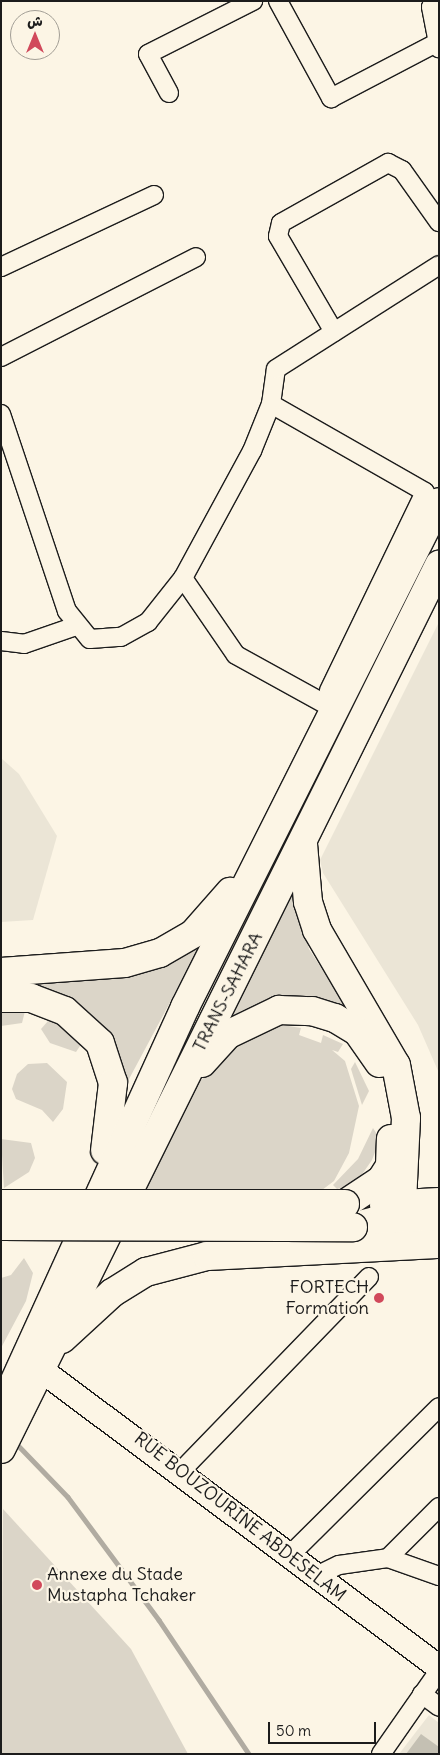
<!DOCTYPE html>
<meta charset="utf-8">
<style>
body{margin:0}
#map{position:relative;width:440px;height:1755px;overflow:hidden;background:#fcf5e5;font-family:Delius,"Playpen Sans Arabic",sans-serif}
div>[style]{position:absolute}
.built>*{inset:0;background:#ebe5d6}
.green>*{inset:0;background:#dbd5c8}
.stream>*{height:4.5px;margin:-2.25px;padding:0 2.25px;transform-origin:2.25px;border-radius:2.25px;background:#b0aba1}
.building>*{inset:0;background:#c4c0b3}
.roads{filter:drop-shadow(1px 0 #1c1c1c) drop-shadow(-1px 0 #1c1c1c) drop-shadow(0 1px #1c1c1c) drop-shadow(0 -1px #1c1c1c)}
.street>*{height:18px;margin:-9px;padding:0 9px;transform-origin:9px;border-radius:9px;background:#fcf5e5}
.secondary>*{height:24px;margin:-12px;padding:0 12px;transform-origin:12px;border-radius:12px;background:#fcf5e5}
.highway>*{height:28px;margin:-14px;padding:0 14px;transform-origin:14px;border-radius:14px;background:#fcf5e5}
.bridges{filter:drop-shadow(1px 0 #1c1c1c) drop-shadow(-1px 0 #1c1c1c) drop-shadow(0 1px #1c1c1c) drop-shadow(0 -1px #1c1c1c)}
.highway-bridge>*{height:28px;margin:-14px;padding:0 14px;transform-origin:14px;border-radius:14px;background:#fcf5e5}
.dots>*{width:14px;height:14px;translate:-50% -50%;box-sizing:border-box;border:2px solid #fcf5e5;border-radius:50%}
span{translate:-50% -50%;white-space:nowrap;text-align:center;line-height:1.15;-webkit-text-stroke:4.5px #fcf5e5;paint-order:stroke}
.street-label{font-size:18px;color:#1c1c1c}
.poi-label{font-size:18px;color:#1c1c1c}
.right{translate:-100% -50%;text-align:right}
.left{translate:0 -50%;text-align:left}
.frame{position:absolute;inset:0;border:2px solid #1c1c1c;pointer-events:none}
.north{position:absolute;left:10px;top:10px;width:50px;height:50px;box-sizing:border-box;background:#fcf5e5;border:1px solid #a29e95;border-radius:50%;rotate:0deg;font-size:14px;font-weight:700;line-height:20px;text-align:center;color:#1c1c1c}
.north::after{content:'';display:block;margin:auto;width:18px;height:22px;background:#d1495b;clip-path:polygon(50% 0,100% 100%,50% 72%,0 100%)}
.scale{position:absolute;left:268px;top:1722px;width:108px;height:22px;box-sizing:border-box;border:2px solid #1c1c1c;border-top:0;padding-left:6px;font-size:15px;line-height:18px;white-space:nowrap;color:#1c1c1c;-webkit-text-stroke:4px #fcf5e5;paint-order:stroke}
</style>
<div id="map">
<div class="built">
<i style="clip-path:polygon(439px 622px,439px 1073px,418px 1025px,323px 873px,320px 860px)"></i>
<i style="clip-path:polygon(1px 758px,19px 774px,57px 836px,33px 920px,1px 922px)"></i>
<i style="clip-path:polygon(429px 1715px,439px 1723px,439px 1754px,399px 1754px)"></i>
</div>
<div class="green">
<i style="clip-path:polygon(293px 890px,309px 949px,366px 1037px,277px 999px,241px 1011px,225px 1022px)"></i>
<i style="clip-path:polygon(205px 937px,121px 1094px,119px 1068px,7px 980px)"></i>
<i style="clip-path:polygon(25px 1011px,22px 1023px,1px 1026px,1px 1012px)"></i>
<i style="clip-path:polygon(48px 1021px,60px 1022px,84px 1040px,76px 1052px,50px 1043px,41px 1029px)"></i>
<i style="clip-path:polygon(276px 1024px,301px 1028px,299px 1035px,321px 1043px,323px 1035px,343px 1044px,338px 1052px,332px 1050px,345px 1061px,359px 1106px,349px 1153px,334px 1181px,322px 1190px,145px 1189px,198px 1078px,201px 1080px,239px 1042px)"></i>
<i style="clip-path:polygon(355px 1062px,369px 1091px,362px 1105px,351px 1069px)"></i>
<i style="clip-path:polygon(47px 1063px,67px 1082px,63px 1109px,53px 1122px,42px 1110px,16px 1099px,12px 1089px,17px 1074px,28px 1064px)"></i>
<i style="clip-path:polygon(373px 1128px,380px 1139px,372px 1160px,356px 1183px,337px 1189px,333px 1185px,358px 1159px)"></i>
<i style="clip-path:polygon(1px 1139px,31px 1143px,35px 1158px,29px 1172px,4px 1188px)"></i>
<i style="clip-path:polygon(24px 1258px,33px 1273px,26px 1301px,1px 1348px,1px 1278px,11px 1275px)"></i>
<i style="clip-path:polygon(3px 1509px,131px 1649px,188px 1754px,1px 1754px)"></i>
</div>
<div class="stream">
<i style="left:15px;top:1442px;width:76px;rotate:46.1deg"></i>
<i style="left:68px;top:1497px;width:153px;rotate:53.5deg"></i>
<i style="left:159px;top:1620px;width:161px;rotate:56.1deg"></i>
</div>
<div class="building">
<i style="clip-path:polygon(421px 1734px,439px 1747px,439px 1754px,406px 1754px)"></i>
</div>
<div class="roads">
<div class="street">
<i style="left:278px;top:1px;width:111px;rotate:61.3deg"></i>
<i style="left:331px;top:98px;width:119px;rotate:-27.6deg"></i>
<i style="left:435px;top:1px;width:7px;rotate:124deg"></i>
<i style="left:431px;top:7px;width:42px;rotate:79deg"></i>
<i style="left:169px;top:93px;width:44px;rotate:-118.3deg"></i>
<i style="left:148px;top:54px;width:118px;rotate:-26.8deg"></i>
<i style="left:1px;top:267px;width:169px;rotate:-25.2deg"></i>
<i style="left:334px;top:332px;width:111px;rotate:-120.3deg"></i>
<i style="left:278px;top:236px;width:13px;rotate:-77deg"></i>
<i style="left:281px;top:223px;width:123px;rotate:-29.3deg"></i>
<i style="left:388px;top:163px;width:16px;rotate:27deg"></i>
<i style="left:402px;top:170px;width:64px;rotate:54.6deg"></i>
<i style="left:1px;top:357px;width:219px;rotate:-27.1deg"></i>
<i style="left:271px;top:404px;width:177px;rotate:29.7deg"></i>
<i style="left:425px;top:492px;width:221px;rotate:115.8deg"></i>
<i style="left:1px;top:414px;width:208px;rotate:71.5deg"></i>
<i style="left:67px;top:611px;width:36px;rotate:51deg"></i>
<i style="left:90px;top:639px;width:31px;rotate:-4deg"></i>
<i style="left:121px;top:637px;width:31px;rotate:-29deg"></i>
<i style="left:148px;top:622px;width:56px;rotate:-51.5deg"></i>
<i style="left:183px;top:578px;width:145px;rotate:-61.5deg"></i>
<i style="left:252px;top:451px;width:51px;rotate:-68deg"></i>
<i style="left:271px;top:404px;width:35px;rotate:-82deg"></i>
<i style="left:276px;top:369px;width:193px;rotate:-32.5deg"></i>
<i style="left:183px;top:578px;width:93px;rotate:55.5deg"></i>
<i style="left:236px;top:655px;width:99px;rotate:28.9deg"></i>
<i style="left:1px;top:641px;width:23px;rotate:7deg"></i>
<i style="left:24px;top:644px;width:55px;rotate:-19.1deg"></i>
<i style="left:181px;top:1471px;width:270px;rotate:-45.9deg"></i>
<i style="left:289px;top:1556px;width:211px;rotate:-44.8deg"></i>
<i style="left:388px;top:1558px;width:54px;rotate:19.4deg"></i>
<i style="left:316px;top:1576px;width:25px;rotate:-26deg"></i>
<i style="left:339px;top:1565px;width:49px;rotate:-8.1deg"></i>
<i style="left:388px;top:1558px;width:72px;rotate:-45deg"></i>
<i style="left:422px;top:1694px;width:21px;rotate:37deg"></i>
<i style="left:381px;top:1754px;width:101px;rotate:-55.1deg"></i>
</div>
<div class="secondary">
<i style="left:40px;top:1369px;width:498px;rotate:36.8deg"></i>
</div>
<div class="highway">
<i style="left:303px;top:844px;width:58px;rotate:85.1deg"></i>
<i style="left:308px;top:902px;width:29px;rotate:72deg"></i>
<i style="left:317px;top:930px;width:156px;rotate:59.7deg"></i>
<i style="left:396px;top:1065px;width:54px;rotate:79.3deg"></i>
<i style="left:406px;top:1118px;width:86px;rotate:92.7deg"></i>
<i style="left:402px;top:1204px;width:18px;rotate:133deg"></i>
<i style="left:390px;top:1217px;width:38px;rotate:165deg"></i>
<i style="left:1px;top:972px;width:124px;rotate:-4.2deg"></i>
<i style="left:125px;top:963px;width:36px;rotate:-16deg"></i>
<i style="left:160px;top:953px;width:39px;rotate:-30deg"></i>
<i style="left:194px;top:933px;width:55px;rotate:-48.7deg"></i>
<i style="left:1px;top:998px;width:30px"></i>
<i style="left:31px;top:998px;width:36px;rotate:21deg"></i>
<i style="left:65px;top:1011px;width:47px;rotate:42.4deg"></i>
<i style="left:100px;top:1043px;width:42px;rotate:72deg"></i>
<i style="left:113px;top:1083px;width:68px;rotate:96.7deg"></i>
<i style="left:202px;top:1063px;width:38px;rotate:-48deg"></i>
<i style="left:227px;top:1035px;width:58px;rotate:-25.7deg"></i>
<i style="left:279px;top:1010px;width:33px;rotate:2deg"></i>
<i style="left:312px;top:1011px;width:24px;rotate:17deg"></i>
<i style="left:335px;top:1018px;width:26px;rotate:31deg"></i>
<i style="left:357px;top:1031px;width:39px;rotate:55deg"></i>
<i style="left:345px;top:1204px;width:43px;rotate:-33.7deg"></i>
<i style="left:381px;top:1180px;width:17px;rotate:-57deg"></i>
<i style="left:390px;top:1166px;width:27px;rotate:-88deg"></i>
<i style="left:384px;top:1205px;width:55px;rotate:-3.1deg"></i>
<i style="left:372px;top:1227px;width:67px;rotate:-1.7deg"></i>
<i style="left:62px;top:1339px;width:68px;rotate:-42.6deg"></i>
<i style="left:112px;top:1293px;width:40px;rotate:-32deg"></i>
<i style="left:146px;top:1272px;width:63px;rotate:-14.7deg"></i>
<i style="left:207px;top:1256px;width:232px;rotate:-3deg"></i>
<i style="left:1px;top:1411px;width:444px;rotate:-65.5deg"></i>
<i style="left:185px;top:1007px;width:565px;rotate:-63.3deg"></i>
<i style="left:1px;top:1449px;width:987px;rotate:-63.64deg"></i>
</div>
</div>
<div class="bridges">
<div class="highway-bridge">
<i style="left:1px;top:1204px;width:344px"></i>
<i style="left:1px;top:1226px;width:352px;rotate:0.2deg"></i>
</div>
</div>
<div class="dots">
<i style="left:379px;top:1298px;background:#d1495b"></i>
<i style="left:37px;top:1585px;background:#d1495b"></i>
</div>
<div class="street-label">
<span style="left:228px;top:992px;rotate:-63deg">TRANS-SAHARA</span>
<span style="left:240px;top:1517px;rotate:38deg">RUE BOUZOURINE ABDESELAM</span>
</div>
<div class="poi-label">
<span class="right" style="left:369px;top:1298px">FORTECH<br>Formation</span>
<span class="left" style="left:47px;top:1585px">Annexe du Stade<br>Mustapha Tchaker</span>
</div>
<div class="frame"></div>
<div class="north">ش</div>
<div class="scale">50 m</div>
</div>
